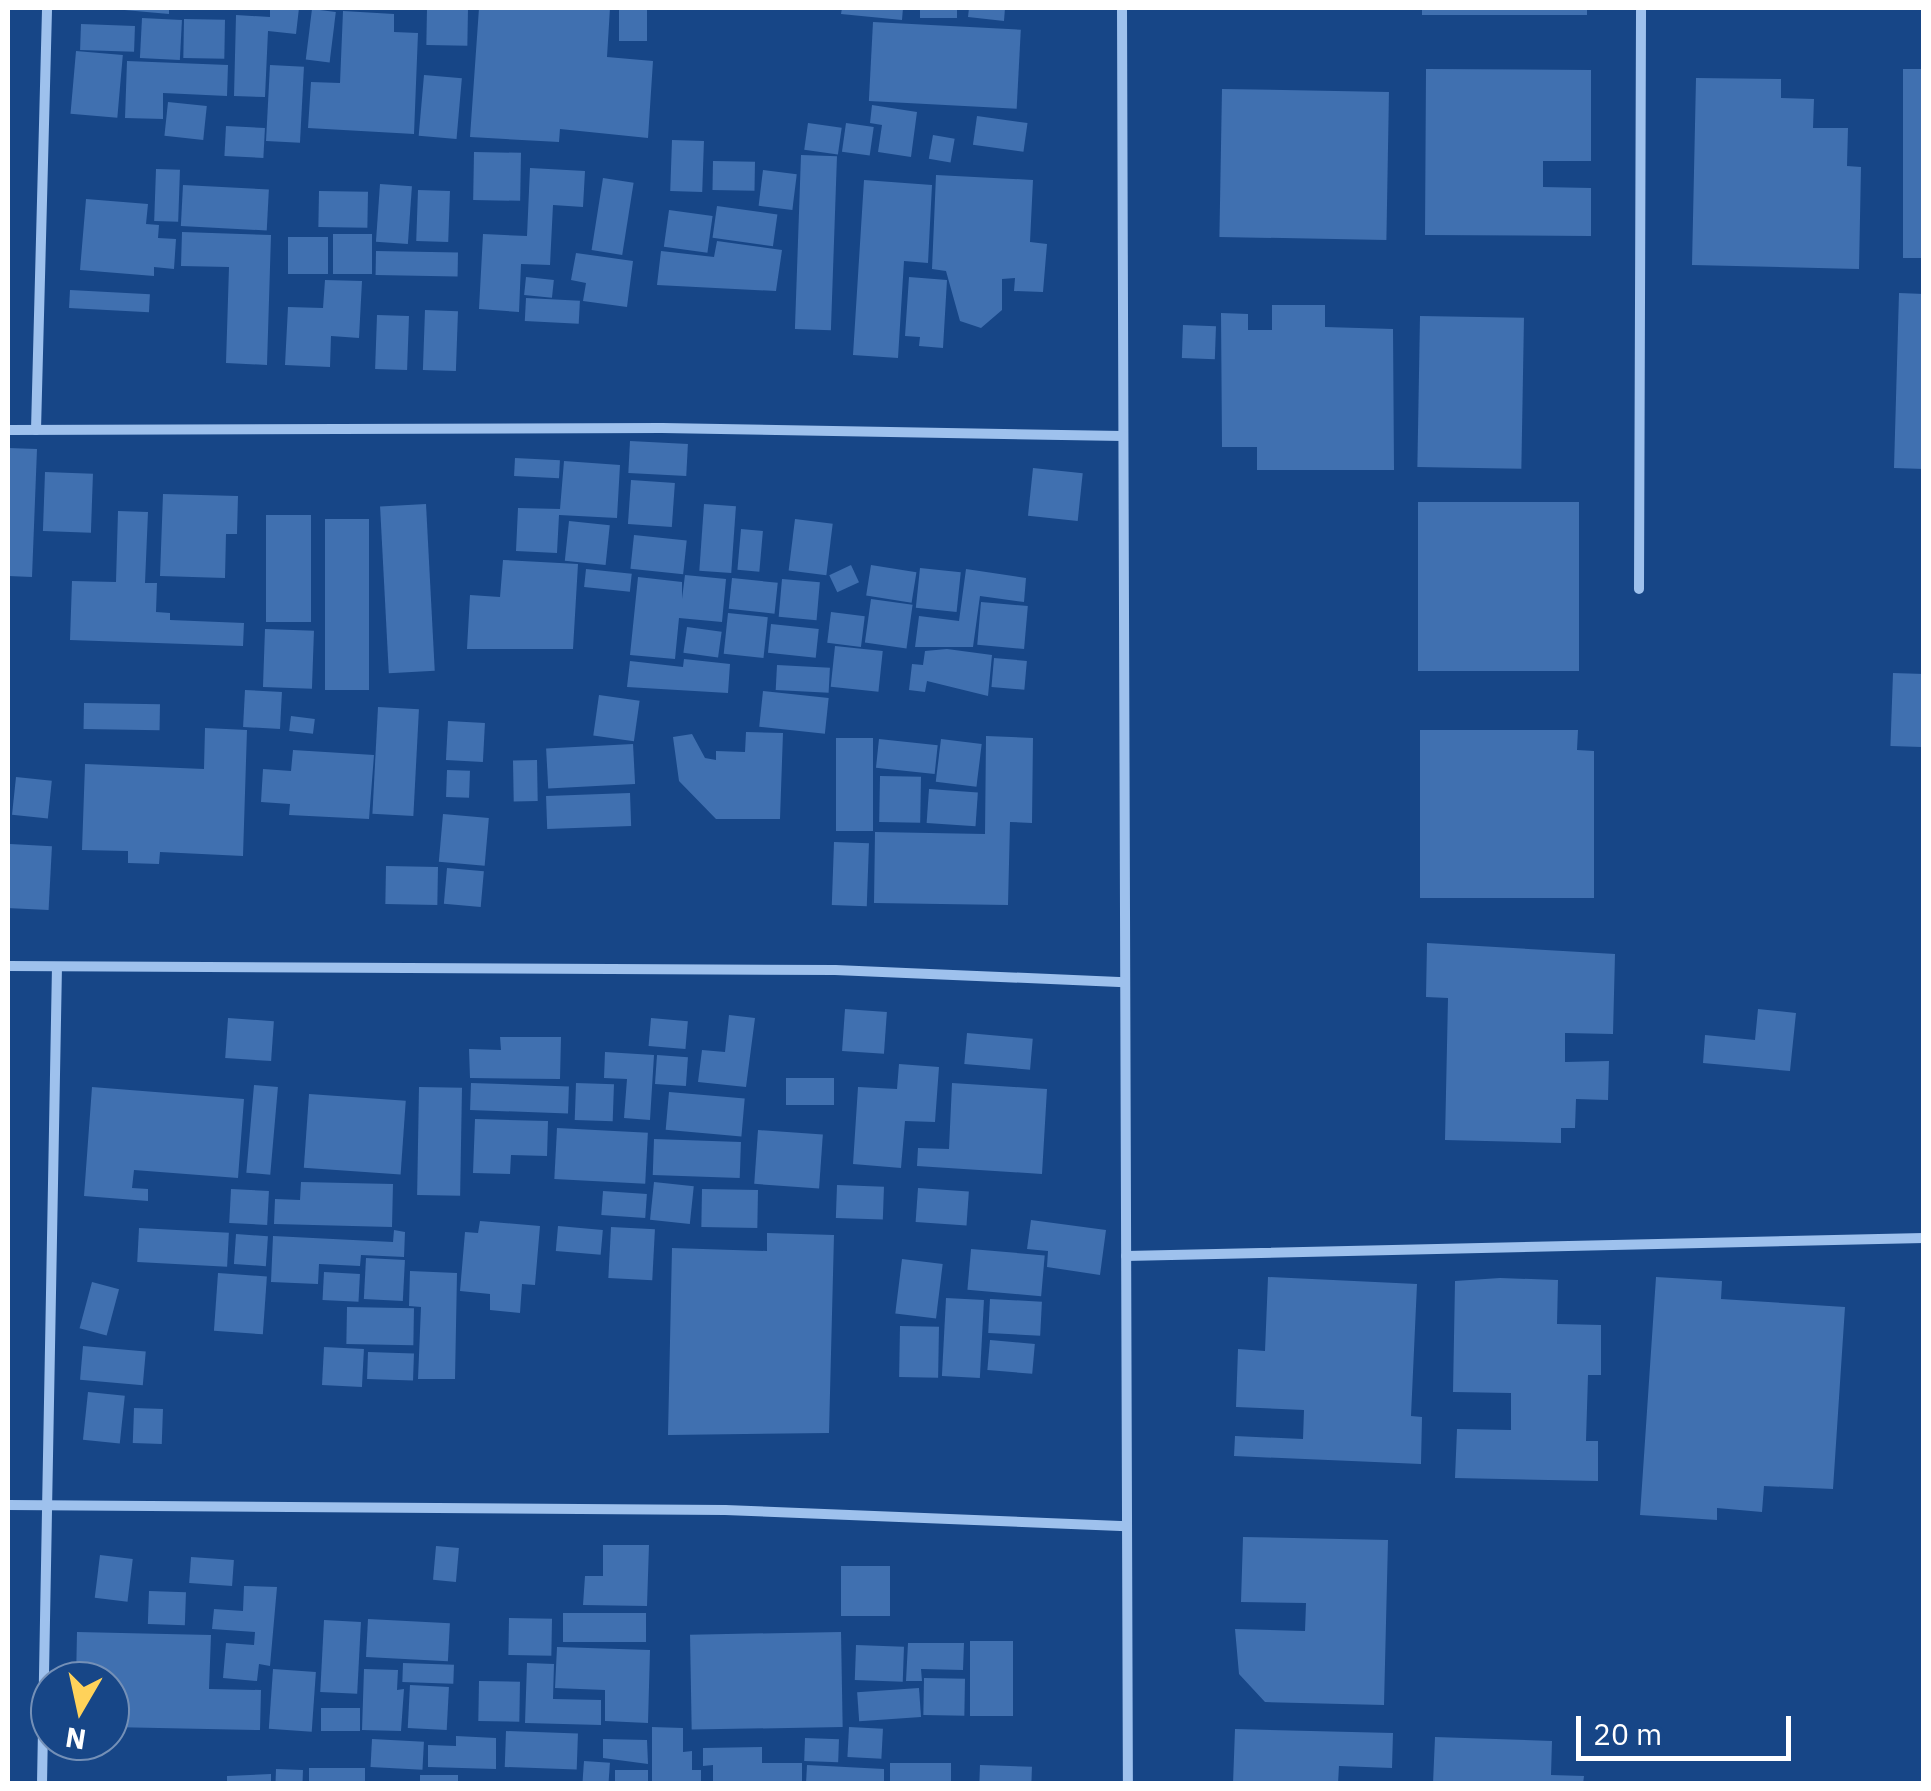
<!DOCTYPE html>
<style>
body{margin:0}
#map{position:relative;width:1931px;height:1791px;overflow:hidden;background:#174687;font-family:"IBM Plex Sans",sans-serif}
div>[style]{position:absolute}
.building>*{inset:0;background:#4070b0;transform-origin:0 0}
.street>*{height:10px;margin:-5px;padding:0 5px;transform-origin:5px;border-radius:5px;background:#9ec1ed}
span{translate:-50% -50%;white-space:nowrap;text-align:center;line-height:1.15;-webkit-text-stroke:9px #174687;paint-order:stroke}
.frame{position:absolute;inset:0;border:10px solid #fff;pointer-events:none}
.north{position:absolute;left:30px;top:1661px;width:100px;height:100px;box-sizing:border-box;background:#174687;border:2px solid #7490b7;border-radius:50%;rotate:189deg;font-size:28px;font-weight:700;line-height:40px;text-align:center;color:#fff}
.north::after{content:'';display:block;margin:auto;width:35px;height:45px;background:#ffd25a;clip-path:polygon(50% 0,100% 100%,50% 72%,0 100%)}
.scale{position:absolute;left:1576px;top:1716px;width:215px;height:45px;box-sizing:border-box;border:5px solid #fff;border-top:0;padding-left:12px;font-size:30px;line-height:35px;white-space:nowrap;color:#fff;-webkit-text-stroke:8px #174687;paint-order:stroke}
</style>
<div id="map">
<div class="building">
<i style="clip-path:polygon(102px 8px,169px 8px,169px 14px)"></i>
<i style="clip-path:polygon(270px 8px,299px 8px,296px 34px,268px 31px,265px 97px,234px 96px,236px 15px,270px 17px)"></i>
<i style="left:427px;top:8px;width:41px;height:37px;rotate:1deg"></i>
<i style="clip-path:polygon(479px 8px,610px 8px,607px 57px,653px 61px,648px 138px,560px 129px,559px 142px,470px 137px)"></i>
<i style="left:619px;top:8px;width:28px;height:33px"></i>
<i style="clip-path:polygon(842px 8px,903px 8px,902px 20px,841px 14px)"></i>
<i style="left:920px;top:8px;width:37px;height:10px"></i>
<i style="clip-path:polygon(969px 8px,1005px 8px,1004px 21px,968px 17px)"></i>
<i style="left:1422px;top:8px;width:165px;height:7px"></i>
<i style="left:312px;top:9px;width:24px;height:51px;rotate:7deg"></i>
<i style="clip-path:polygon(343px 11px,394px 14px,394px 32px,418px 33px,414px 134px,308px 128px,311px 82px,340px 83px)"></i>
<i style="left:142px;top:18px;width:40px;height:40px;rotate:3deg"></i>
<i style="left:184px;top:19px;width:41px;height:39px;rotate:1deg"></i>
<i style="left:873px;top:22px;width:148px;height:79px;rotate:3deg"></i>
<i style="left:81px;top:24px;width:54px;height:26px;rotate:2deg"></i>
<i style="left:76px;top:51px;width:47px;height:63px;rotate:5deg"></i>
<i style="clip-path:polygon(127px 61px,228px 65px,227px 96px,163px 93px,163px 119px,125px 118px)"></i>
<i style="left:270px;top:65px;width:34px;height:76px;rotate:3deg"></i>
<i style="clip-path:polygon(1426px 69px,1591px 70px,1591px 161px,1543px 161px,1543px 187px,1591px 188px,1591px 236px,1425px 235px)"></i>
<i style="left:1903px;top:69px;width:21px;height:189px"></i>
<i style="left:424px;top:75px;width:38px;height:61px;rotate:5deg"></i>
<i style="clip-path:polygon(1696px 78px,1781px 79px,1781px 98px,1814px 99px,1813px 128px,1848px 128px,1847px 166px,1861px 167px,1859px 269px,1692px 265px)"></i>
<i style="left:1222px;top:89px;width:167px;height:148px;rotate:1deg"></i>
<i style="left:168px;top:102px;width:39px;height:34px;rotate:6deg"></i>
<i style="clip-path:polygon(872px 105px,917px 112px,911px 157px,878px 152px,882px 125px,870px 123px)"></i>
<i style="left:977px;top:116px;width:51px;height:29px;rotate:8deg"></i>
<i style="left:808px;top:123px;width:34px;height:27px;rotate:8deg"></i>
<i style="left:846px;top:123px;width:28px;height:29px;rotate:8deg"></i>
<i style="left:226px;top:126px;width:39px;height:30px;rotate:3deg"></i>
<i style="left:933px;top:135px;width:22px;height:24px;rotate:10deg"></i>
<i style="left:672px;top:140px;width:32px;height:51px;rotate:2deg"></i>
<i style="left:474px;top:152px;width:47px;height:48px;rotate:1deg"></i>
<i style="left:801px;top:155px;width:36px;height:174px;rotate:2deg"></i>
<i style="left:713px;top:161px;width:42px;height:29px;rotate:1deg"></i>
<i style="clip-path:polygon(530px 168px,585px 171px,583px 207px,553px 205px,550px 265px,521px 264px,519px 312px,479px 309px,483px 234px,527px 236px)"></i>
<i style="left:156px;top:169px;width:24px;height:52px;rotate:2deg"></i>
<i style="left:763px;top:170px;width:34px;height:36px;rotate:7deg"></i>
<i style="clip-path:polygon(936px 175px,1033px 180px,1030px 242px,1047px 244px,1043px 292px,1014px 291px,1015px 278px,1002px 279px,1002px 310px,981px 328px,960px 321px,946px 271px,932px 269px)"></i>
<i style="left:603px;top:178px;width:31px;height:73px;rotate:9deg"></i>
<i style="clip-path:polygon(864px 180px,932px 185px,928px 263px,904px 261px,898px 358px,853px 355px)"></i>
<i style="left:380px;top:184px;width:32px;height:58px;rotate:4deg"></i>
<i style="left:183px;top:185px;width:86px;height:41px;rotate:3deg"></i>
<i style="left:418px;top:190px;width:32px;height:51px;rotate:2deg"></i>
<i style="left:319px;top:191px;width:49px;height:36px;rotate:1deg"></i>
<i style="clip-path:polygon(86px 199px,148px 204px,146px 224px,159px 225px,158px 238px,176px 239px,174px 269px,154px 267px,154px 276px,80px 270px)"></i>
<i style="left:717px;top:206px;width:61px;height:32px;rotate:8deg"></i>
<i style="left:669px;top:210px;width:44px;height:37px;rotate:8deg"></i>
<i style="clip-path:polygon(182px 232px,271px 235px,267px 365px,226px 363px,229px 267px,181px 266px)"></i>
<i style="left:333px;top:234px;width:39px;height:40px"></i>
<i style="left:288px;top:237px;width:40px;height:37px"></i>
<i style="clip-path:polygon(717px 241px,782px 250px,776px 291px,657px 285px,661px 251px,714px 257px)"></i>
<i style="left:376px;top:251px;width:82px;height:24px;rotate:1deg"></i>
<i style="clip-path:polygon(576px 253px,633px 261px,627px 307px,583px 301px,586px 283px,571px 280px)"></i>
<i style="left:526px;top:277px;width:28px;height:18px;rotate:6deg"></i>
<i style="clip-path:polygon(909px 277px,947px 280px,943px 348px,919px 346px,920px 337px,905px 336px)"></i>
<i style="clip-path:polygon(325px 280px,362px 281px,359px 338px,331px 336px,330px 367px,285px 365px,288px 307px,323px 308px)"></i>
<i style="left:70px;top:290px;width:80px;height:18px;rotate:3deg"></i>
<i style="clip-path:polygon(1899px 293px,1924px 294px,1924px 469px,1894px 468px)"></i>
<i style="left:526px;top:298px;width:54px;height:23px;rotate:3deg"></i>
<i style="clip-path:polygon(1272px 305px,1325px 305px,1325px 327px,1393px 329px,1394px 470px,1257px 470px,1257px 447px,1222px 447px,1221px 313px,1248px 314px,1248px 330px,1272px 330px)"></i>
<i style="left:425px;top:310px;width:33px;height:60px;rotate:2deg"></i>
<i style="left:377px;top:315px;width:32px;height:54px;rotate:2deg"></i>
<i style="left:1420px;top:316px;width:104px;height:151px;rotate:1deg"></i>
<i style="left:1183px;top:325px;width:33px;height:33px;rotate:2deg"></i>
<i style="left:630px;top:441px;width:58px;height:32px;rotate:3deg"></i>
<i style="clip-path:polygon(8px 448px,37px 449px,32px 577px,8px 576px)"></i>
<i style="left:515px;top:458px;width:45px;height:18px;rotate:3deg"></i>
<i style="clip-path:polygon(564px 461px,620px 465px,617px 518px,559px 515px,557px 553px,516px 551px,518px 508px,560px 509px)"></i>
<i style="left:1033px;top:468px;width:50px;height:48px;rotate:6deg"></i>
<i style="left:45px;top:472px;width:48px;height:59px;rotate:2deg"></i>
<i style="left:631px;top:480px;width:44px;height:44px;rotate:4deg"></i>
<i style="clip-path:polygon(163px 494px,238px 496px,237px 534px,226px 534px,225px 578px,160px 576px)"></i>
<i style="left:1418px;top:502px;width:161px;height:169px"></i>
<i style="left:426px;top:504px;width:167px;height:46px;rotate:87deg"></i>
<i style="left:704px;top:504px;width:32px;height:67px;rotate:4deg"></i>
<i style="clip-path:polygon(118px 511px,148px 512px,145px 583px,157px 583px,156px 612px,170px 613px,170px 620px,244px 623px,243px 646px,70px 640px,72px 581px,116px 582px)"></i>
<i style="left:266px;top:515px;width:45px;height:107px"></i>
<i style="left:325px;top:519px;width:44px;height:171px"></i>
<i style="left:795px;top:519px;width:38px;height:52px;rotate:7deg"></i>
<i style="left:569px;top:521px;width:41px;height:40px;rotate:6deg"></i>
<i style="left:741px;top:529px;width:22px;height:41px;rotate:5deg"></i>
<i style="left:634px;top:535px;width:53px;height:34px;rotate:6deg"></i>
<i style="clip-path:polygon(503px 560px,578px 564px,573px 649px,467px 649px,470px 595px,500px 597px)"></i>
<i style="left:851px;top:565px;width:19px;height:24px;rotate:65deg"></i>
<i style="left:871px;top:565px;width:46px;height:31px;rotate:9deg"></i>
<i style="left:920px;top:568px;width:41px;height:40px;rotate:6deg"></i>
<i style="left:586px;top:569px;width:46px;height:18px;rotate:6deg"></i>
<i style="clip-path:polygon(966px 569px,1026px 578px,1024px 602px,980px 596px,973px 647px,915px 647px,919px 616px,959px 621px)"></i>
<i style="clip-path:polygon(685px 575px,726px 579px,722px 622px,679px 618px,675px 659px,630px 655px,638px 577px,682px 582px,682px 599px)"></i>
<i style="left:732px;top:578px;width:46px;height:31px;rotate:6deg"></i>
<i style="left:782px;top:579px;width:38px;height:38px;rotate:5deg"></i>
<i style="left:871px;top:599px;width:42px;height:44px;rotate:8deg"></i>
<i style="left:981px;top:602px;width:47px;height:43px;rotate:5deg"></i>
<i style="left:831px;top:612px;width:34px;height:31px;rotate:7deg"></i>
<i style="left:728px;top:613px;width:40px;height:41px;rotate:6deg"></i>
<i style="left:771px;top:624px;width:48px;height:29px;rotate:6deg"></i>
<i style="left:687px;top:627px;width:35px;height:26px;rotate:8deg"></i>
<i style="left:265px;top:629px;width:49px;height:58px;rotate:2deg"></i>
<i style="left:835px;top:646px;width:48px;height:41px;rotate:6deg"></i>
<i style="clip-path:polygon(947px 649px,992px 655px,988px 696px,927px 681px,925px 692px,909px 690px,912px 664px,923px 665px,925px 651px)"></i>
<i style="left:994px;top:658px;width:33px;height:29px;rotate:5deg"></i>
<i style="clip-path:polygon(684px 659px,730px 664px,728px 693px,627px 687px,630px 661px,683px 667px)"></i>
<i style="left:777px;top:665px;width:53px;height:25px;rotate:3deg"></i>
<i style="left:1893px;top:673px;width:31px;height:73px;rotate:2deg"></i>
<i style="left:245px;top:690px;width:37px;height:37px;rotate:3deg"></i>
<i style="left:763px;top:691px;width:66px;height:36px;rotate:6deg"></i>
<i style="left:599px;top:695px;width:41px;height:41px;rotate:8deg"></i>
<i style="left:84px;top:703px;width:76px;height:26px;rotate:1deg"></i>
<i style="left:378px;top:707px;width:41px;height:107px;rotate:3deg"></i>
<i style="left:291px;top:716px;width:24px;height:15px;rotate:7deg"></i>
<i style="left:448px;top:721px;width:37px;height:39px;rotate:3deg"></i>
<i style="clip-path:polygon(205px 728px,247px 730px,243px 856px,160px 852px,159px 864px,128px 863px,128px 851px,82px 850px,85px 764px,204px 769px)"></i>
<i style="clip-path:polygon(1420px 730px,1578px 730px,1577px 750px,1594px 751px,1594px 898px,1420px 898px)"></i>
<i style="clip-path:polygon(746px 732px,783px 733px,780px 819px,716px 819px,679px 781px,673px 737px,692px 734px,705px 758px,716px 760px,716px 751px,745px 752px)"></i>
<i style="clip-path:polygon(986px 736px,1033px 738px,1032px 823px,1010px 822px,1008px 905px,874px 903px,875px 832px,985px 834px)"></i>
<i style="left:836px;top:738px;width:37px;height:93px"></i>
<i style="left:879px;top:739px;width:59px;height:29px;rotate:6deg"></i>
<i style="left:941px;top:739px;width:41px;height:43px;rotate:7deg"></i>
<i style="left:633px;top:744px;width:40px;height:87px;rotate:87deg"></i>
<i style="clip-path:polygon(293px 750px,374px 755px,369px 819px,289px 815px,290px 804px,261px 802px,263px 769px,291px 771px)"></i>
<i style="left:537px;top:760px;width:41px;height:24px;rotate:89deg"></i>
<i style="left:447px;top:770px;width:23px;height:27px;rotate:2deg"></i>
<i style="left:880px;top:776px;width:41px;height:46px;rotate:1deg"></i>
<i style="left:16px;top:777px;width:36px;height:38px;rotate:6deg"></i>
<i style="left:929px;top:789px;width:49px;height:34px;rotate:4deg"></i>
<i style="left:630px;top:793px;width:33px;height:84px;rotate:88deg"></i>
<i style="left:443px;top:814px;width:46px;height:48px;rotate:5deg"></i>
<i style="left:834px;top:842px;width:35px;height:63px;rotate:2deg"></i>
<i style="left:10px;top:844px;width:42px;height:64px;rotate:3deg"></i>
<i style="left:386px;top:866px;width:52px;height:38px;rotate:1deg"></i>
<i style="left:447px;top:868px;width:37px;height:36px;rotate:5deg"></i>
<i style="clip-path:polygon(1427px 943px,1615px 954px,1613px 1034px,1565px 1033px,1565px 1062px,1609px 1061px,1608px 1100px,1576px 1099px,1575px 1128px,1561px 1128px,1561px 1143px,1445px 1140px,1448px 998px,1426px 997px)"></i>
<i style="left:845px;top:1009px;width:42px;height:42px;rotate:4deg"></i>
<i style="clip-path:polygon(1758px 1009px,1796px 1013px,1790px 1071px,1703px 1063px,1705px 1035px,1755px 1040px)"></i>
<i style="clip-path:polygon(729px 1015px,755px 1018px,746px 1087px,698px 1082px,702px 1050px,725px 1052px)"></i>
<i style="left:228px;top:1018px;width:46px;height:40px;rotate:4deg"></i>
<i style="left:651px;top:1018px;width:37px;height:28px;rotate:5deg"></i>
<i style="left:967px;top:1033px;width:66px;height:31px;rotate:5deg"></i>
<i style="clip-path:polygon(500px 1037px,561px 1037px,560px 1079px,470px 1078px,469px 1049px,501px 1050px)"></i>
<i style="clip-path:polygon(605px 1052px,654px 1055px,650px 1120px,624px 1118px,627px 1079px,604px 1078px)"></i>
<i style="left:657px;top:1055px;width:31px;height:29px;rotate:4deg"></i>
<i style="clip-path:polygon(899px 1064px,939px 1067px,935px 1122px,905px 1121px,901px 1168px,853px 1164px,858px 1087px,897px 1089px)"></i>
<i style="left:786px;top:1078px;width:48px;height:27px"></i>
<i style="left:471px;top:1083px;width:98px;height:27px;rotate:2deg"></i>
<i style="left:576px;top:1083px;width:38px;height:37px;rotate:2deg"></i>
<i style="clip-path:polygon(952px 1083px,1047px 1089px,1042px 1174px,917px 1166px,918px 1148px,949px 1149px)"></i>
<i style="left:254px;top:1085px;width:24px;height:88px;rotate:5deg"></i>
<i style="clip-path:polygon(92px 1087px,244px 1099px,238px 1178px,134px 1170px,132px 1188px,148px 1189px,148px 1201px,84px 1196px)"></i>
<i style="left:419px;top:1087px;width:43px;height:108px;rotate:1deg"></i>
<i style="left:669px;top:1092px;width:76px;height:38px;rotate:5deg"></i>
<i style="left:309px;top:1094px;width:97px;height:74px;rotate:4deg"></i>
<i style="clip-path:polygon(475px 1119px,548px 1121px,547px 1156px,511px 1155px,510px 1174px,473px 1173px)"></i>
<i style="left:557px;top:1128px;width:91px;height:51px;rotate:3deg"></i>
<i style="left:758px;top:1130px;width:65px;height:54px;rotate:4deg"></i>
<i style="left:654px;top:1139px;width:87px;height:36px;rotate:2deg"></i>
<i style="clip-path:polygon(301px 1182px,393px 1184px,392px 1227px,274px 1224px,275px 1199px,300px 1200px)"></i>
<i style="left:654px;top:1182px;width:40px;height:38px;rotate:6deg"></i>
<i style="left:837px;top:1185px;width:47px;height:33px;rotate:2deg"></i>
<i style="left:918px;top:1188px;width:51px;height:34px;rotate:4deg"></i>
<i style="left:231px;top:1189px;width:38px;height:34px;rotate:3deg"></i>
<i style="left:702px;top:1189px;width:56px;height:38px;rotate:1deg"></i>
<i style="left:603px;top:1191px;width:44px;height:24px;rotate:4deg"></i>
<i style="clip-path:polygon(1031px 1220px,1106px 1230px,1100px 1275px,1047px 1267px,1048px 1251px,1027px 1249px)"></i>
<i style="clip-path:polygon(480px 1221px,540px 1226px,535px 1285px,522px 1284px,520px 1313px,490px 1310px,490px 1294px,460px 1291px,465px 1232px,478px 1233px)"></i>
<i style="left:558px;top:1226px;width:45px;height:25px;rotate:5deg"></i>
<i style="left:611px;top:1227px;width:44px;height:51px;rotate:3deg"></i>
<i style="left:139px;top:1228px;width:90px;height:34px;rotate:3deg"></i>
<i style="clip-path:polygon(394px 1230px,405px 1232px,404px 1257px,361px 1255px,360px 1266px,319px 1264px,318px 1284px,271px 1282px,273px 1236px,393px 1242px)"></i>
<i style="clip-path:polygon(767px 1233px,834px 1235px,829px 1433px,668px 1435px,672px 1248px,767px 1251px)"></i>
<i style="left:236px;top:1234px;width:32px;height:30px;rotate:4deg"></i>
<i style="left:971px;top:1249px;width:74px;height:41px;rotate:5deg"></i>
<i style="left:366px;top:1258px;width:39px;height:41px;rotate:3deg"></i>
<i style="left:902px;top:1259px;width:41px;height:55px;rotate:7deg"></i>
<i style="clip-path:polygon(410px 1271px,457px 1273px,455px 1379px,418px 1379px,421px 1307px,409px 1306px)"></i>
<i style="left:324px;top:1272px;width:36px;height:28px;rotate:3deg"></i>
<i style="left:218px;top:1273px;width:49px;height:58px;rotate:4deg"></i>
<i style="clip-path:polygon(1268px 1277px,1417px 1284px,1411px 1416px,1422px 1417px,1421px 1464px,1234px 1456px,1235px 1436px,1303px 1439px,1304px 1410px,1236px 1407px,1238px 1349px,1265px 1351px)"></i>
<i style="clip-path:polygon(1656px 1277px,1722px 1281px,1721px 1299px,1845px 1307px,1833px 1489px,1764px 1486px,1762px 1512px,1717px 1508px,1717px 1520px,1640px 1515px)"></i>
<i style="clip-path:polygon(1500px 1278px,1558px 1280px,1557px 1324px,1601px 1325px,1601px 1375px,1588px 1375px,1586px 1441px,1598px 1441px,1598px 1481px,1455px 1478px,1457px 1429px,1511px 1430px,1511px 1393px,1453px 1392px,1455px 1281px)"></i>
<i style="left:92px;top:1282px;width:28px;height:48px;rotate:15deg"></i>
<i style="left:946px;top:1298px;width:38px;height:78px;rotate:3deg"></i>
<i style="left:990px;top:1299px;width:52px;height:34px;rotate:3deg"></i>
<i style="left:347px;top:1307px;width:67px;height:37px;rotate:1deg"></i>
<i style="left:900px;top:1326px;width:39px;height:51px;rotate:1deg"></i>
<i style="left:990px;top:1340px;width:45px;height:30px;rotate:5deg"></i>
<i style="left:83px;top:1346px;width:63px;height:34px;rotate:5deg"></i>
<i style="left:324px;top:1347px;width:40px;height:38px;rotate:3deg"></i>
<i style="left:368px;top:1352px;width:46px;height:27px;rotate:2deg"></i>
<i style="left:88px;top:1392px;width:37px;height:48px;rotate:6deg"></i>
<i style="left:134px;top:1408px;width:29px;height:35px;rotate:2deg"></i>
<i style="clip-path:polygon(1243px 1537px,1388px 1540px,1384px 1705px,1265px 1702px,1239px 1674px,1235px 1629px,1305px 1631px,1306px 1603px,1241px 1602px)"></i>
<i style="clip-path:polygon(603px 1545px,649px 1545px,647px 1606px,583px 1605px,585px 1576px,603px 1576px)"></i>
<i style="left:436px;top:1546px;width:23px;height:34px;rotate:5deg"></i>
<i style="left:100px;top:1555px;width:33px;height:43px;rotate:7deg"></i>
<i style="left:191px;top:1557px;width:43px;height:26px;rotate:4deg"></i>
<i style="left:841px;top:1566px;width:49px;height:50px"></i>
<i style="clip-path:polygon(244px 1586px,277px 1587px,270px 1666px,259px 1664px,257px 1681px,223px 1678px,226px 1643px,254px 1645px,255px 1632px,212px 1629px,214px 1609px,243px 1611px)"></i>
<i style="left:149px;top:1591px;width:37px;height:33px;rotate:2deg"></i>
<i style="left:563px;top:1613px;width:83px;height:29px"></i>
<i style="left:509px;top:1618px;width:43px;height:37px;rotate:1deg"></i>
<i style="left:368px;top:1619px;width:82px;height:38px;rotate:3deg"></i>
<i style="left:324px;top:1620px;width:37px;height:72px;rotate:3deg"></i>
<i style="clip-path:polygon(77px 1632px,211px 1635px,209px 1689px,261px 1690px,260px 1730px,110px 1727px,110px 1681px,76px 1681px)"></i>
<i style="left:841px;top:1632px;width:95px;height:151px;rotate:89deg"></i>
<i style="left:970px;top:1641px;width:43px;height:75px"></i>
<i style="clip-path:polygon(908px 1643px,964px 1643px,963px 1670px,921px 1669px,922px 1681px,906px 1681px)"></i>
<i style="left:856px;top:1645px;width:48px;height:35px;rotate:2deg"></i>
<i style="clip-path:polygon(557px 1647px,650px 1650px,648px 1723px,605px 1721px,605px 1690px,555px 1688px)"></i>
<i style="left:403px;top:1663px;width:51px;height:19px;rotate:2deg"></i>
<i style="clip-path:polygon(527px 1663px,554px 1664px,553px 1699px,601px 1700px,601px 1725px,525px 1723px)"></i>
<i style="left:273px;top:1669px;width:43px;height:60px;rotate:4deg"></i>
<i style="clip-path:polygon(364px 1669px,398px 1670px,397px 1690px,404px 1689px,401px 1731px,362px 1730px)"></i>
<i style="left:924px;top:1678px;width:41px;height:37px;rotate:1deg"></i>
<i style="left:479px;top:1681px;width:41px;height:40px;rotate:1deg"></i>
<i style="left:410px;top:1685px;width:39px;height:43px;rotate:3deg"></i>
<i style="left:919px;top:1688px;width:29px;height:62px;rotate:86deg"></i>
<i style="left:321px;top:1708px;width:39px;height:23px"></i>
<i style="clip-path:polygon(652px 1727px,683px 1728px,683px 1752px,692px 1751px,692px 1770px,701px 1770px,701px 1784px,652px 1784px)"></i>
<i style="left:849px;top:1727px;width:34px;height:30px;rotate:3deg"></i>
<i style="clip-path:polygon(1235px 1729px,1393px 1733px,1392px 1768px,1339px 1766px,1338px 1784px,1233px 1784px)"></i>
<i style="left:506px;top:1731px;width:72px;height:36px;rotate:2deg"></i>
<i style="clip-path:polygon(456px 1736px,496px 1738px,496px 1769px,428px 1767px,428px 1745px,456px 1746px)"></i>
<i style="clip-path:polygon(1435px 1737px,1552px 1741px,1551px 1775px,1584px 1776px,1583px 1784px,1433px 1784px)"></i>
<i style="left:805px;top:1738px;width:34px;height:23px;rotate:2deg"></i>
<i style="left:372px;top:1739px;width:52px;height:28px;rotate:3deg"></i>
<i style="clip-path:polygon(603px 1739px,647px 1740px,648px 1764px,603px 1758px)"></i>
<i style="clip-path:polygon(762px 1747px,762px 1763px,802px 1763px,802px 1784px,713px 1784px,713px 1765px,703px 1766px,703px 1748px)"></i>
<i style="left:584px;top:1761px;width:26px;height:23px;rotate:4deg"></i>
<i style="left:890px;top:1763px;width:61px;height:21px"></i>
<i style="clip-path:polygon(807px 1765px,884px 1769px,884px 1784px,806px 1784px)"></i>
<i style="left:980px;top:1765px;width:52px;height:19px;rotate:2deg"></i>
<i style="left:309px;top:1768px;width:56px;height:16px"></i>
<i style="left:276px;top:1769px;width:27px;height:15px;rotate:2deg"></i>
<i style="left:615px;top:1770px;width:33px;height:14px"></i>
<i style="clip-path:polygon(271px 1774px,271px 1784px,227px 1784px,227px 1776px)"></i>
<i style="left:420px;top:1775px;width:38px;height:9px"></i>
</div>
<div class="street">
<i style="left:1122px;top:8px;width:1776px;rotate:89.81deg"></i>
<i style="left:8px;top:430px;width:654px;rotate:-0.18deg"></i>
<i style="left:662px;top:428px;width:461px;rotate:1deg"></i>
<i style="left:36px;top:430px;width:422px;rotate:-88.5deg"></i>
<i style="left:1639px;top:589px;width:581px;rotate:-89.8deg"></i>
<i style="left:8px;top:966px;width:827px;rotate:0.28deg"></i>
<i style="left:835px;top:970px;width:290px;rotate:2.4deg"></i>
<i style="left:1126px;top:1256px;width:798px;rotate:-1.29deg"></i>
<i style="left:8px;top:1505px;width:717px;rotate:0.4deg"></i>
<i style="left:725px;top:1510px;width:402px;rotate:2.3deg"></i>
<i style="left:42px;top:1784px;width:817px;rotate:-88.95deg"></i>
</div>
<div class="frame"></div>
<div class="north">N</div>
<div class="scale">20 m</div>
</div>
